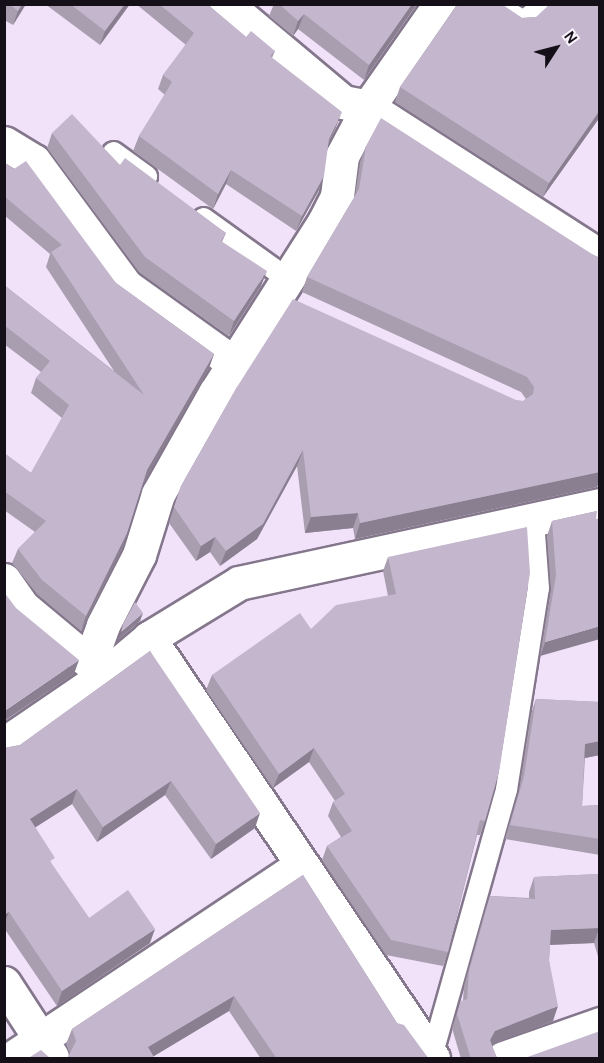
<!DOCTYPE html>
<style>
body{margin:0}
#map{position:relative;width:604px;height:1063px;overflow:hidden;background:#f1e2fa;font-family:Karla,sans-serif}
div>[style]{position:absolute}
.roads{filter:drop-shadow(2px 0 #84778c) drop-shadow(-2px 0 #84778c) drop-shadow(0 2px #84778c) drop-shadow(0 -2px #84778c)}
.service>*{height:21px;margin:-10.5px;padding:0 10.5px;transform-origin:10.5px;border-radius:10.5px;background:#fff}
.minor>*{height:33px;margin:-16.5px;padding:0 16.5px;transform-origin:16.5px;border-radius:16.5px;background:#fff}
.wall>*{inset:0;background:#a99db0}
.shaded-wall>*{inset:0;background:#897f90}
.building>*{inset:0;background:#c4b6cd}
span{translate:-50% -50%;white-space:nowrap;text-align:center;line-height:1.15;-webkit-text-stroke:4.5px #f9f3fd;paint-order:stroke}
.frame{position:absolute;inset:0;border:6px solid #151018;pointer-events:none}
.north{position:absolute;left:526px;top:18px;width:60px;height:60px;-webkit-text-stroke:4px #f9f3fd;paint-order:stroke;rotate:54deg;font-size:16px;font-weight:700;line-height:24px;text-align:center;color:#151018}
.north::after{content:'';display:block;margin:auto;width:21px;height:27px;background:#151018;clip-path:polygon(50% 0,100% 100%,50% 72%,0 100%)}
</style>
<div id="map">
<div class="roads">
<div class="service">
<i style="left:495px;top:4px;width:33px;rotate:31deg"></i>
<i style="left:523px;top:21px;width:27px;rotate:-39deg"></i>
<i style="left:113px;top:152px;width:41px;rotate:36deg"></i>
<i style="left:203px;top:218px;width:105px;rotate:35.7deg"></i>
<i style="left:431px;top:1056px;width:277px;rotate:-74.3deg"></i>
<i style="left:506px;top:789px;width:204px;rotate:-81deg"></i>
<i style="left:538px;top:588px;width:68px;rotate:-94.2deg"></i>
</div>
<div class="minor">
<i style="left:226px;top:4px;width:153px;rotate:39.9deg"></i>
<i style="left:343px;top:102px;width:25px;rotate:11deg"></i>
<i style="left:368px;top:107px;width:276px;rotate:32.7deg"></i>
<i style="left:4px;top:143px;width:35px;rotate:31deg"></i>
<i style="left:34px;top:161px;width:155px;rotate:53.6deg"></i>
<i style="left:126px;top:286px;width:134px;rotate:35.6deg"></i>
<i style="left:4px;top:580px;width:33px;rotate:55deg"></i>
<i style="left:23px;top:607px;width:107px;rotate:39.7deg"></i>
<i style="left:149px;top:638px;width:507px;rotate:55.93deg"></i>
<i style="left:90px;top:661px;width:38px;rotate:-70deg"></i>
<i style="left:103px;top:625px;width:79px;rotate:-62.8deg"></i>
<i style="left:139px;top:555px;width:64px;rotate:-72.7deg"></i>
<i style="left:158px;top:494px;width:116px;rotate:-60.6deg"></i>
<i style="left:215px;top:393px;width:203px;rotate:-57.5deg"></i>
<i style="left:324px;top:222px;width:29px;rotate:-63deg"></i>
<i style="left:337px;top:196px;width:40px;rotate:-82.9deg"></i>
<i style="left:342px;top:156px;width:55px;rotate:-62deg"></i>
<i style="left:368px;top:107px;width:126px;rotate:-55deg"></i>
<i style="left:4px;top:744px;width:122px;rotate:-34.3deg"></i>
<i style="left:105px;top:675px;width:57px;rotate:-40.1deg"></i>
<i style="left:149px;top:638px;width:105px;rotate:-31.4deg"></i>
<i style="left:239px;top:583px;width:369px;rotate:-12.2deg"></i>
<i style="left:4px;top:983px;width:88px;rotate:57deg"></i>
<i style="left:12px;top:1058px;width:348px;rotate:-33.7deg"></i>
<i style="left:503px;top:1058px;width:103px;rotate:-19.3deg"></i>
</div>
</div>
<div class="wall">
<i style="clip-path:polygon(4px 4px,26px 4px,13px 25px,4px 20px)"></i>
<i style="clip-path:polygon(45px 4px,130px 4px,100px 45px)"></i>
<i style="clip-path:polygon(136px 4px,207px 4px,246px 37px,275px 51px,272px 58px,336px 127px,328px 144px,319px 190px,296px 231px,226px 184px,213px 209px,133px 151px,139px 136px,165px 95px,158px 89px,163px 75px,186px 45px)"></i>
<i style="clip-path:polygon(274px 4px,417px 4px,364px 80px,298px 29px,293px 36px,269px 16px)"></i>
<i style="clip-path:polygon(456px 4px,501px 4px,522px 18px,536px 17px,600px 4px,600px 117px,543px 197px,395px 102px,400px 87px,456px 6px)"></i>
<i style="clip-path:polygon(52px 133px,120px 165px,226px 233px,222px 242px,261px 286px,229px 336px,139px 272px,47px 148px)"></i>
<i style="clip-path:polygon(366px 146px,600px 258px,600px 479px,597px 487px,355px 539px,353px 528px,305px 533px,297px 466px,257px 539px,220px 566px,210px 552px,196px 561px,169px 523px,181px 486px,237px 387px,523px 401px,526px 399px,521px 392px,302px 292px,307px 277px,355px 196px,360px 162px)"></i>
<i style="clip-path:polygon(4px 162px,116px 283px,214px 354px,209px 368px,143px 482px,122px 548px,81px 631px,37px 594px,12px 563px,18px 549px,35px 532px,4px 510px,4px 453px,31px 473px,62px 418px,31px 393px,36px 378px,41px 372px,4px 344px,4px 285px,114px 371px,46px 267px,50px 254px,4px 215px)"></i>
<i style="clip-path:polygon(597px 511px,540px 656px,551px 590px,547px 536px,552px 521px)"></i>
<i style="clip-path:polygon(388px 557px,485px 821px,480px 835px,477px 835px,448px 952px,443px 966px,386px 955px,322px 860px,327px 846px,341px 837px,328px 816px,333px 802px,335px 801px,309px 762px,273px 788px,206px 690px,212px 675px,311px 629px,388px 596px,383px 571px)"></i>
<i style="clip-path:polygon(150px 651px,255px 828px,211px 859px,165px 795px,97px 842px,72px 804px,35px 827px,52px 865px,89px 918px,150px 943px,57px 1006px,4px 928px,4px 748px,20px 745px)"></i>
<i style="clip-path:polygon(536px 699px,600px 702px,600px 755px,585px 758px,582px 806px,600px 805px,600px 855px,505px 839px,519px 791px,531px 714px)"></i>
<i style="clip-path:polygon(600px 874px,600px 963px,594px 943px,550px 945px,549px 960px,553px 1021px,491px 1044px,497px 1058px,500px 1059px,461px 1059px,452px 1028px,461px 1001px,463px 1001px,464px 986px,485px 911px,490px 896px,529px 898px,529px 892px,534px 877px)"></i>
<i style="clip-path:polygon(303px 875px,397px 1023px,429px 1059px,261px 1059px,229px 1011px,154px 1056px,50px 1058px,68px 1057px,70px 1054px,66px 1044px,72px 1029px)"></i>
</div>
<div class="shaded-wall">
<i style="clip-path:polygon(22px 4px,26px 4px,13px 25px,18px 11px)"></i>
<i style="clip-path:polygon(125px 4px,130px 4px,100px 45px,105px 31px)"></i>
<i style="clip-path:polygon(412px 4px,417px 4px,364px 80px,369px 65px)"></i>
<i style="clip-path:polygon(304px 14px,298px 29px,293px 36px,298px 21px)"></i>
<i style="clip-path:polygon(600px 110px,600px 117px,543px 197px,549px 183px)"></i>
<i style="clip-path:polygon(342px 112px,336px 127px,323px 153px,329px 139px)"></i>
<i style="clip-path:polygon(231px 170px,226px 184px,213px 209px,218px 194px)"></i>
<i style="clip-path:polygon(324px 176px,319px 190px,296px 231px,302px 216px)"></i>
<i style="clip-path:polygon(267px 271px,261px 286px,229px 336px,234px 321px)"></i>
<i style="clip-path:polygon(214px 354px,209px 368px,142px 485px,147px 470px)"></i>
<i style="clip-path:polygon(303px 450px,297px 466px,257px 539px,220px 566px,226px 551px)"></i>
<i style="clip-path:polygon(600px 472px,600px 479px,597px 487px,355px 539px,360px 523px)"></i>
<i style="clip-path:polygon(358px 513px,353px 528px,305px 533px,311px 517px)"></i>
<i style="clip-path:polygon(127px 533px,122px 548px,81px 631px,86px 616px)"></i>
<i style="clip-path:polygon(215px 537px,210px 552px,196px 561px,201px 546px)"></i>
<i style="clip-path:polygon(143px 613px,140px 621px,118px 640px,121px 632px)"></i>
<i style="clip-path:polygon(600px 626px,600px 639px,540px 656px,545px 642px)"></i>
<i style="clip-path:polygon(79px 660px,74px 674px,4px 721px,4px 715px,6px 710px)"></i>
<i style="clip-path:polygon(600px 741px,600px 755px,580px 759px,585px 744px)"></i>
<i style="clip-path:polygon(314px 748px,309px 762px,273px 788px,279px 774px)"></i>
<i style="clip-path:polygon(171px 781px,165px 795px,97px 842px,103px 827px)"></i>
<i style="clip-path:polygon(77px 789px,72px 804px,25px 834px,30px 819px)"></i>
<i style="clip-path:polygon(260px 813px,255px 828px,211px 859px,216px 844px)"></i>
<i style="clip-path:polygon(9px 912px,4px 924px,4px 915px)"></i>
<i style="clip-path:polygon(599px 928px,594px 943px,546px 945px,551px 930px)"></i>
<i style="clip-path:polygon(155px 929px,150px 943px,57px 1006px,62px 991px)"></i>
<i style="clip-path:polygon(234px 996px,229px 1011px,149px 1059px,148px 1047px)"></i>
<i style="clip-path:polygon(558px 1006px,553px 1021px,489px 1045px,490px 1040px,495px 1031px)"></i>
</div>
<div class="building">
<i style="clip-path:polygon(9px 4px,22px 4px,18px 11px)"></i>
<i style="clip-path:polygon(70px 4px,125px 4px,105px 31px)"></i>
<i style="clip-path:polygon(159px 4px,207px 4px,246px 37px,251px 31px,275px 51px,270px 56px,342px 112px,329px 139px,324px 176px,302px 216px,231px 170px,218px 194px,139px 136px,172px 82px,163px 75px,194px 33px)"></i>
<i style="clip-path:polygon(279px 4px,412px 4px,369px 65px,304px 14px,298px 21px)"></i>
<i style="clip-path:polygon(458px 4px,501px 4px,522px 18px,536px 17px,550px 4px,600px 4px,600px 110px,549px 183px,400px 87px)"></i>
<i style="clip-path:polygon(72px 114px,120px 165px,125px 158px,226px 233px,221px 241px,267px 271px,234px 321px,145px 257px,52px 133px)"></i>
<i style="clip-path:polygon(381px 118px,595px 256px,600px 258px,600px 472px,360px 523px,358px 513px,311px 517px,303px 450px,263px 524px,226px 551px,215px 537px,201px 546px,174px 507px,181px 486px,237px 387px,293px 299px,516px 400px,523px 401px,533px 394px,534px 387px,527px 377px,307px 277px,359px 189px,366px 146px)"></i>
<i style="clip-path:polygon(26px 161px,116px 283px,214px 354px,147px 470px,127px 533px,86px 616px,42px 580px,18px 549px,46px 521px,4px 491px,4px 453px,31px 473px,69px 405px,36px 378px,50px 361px,4px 325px,4px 285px,144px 395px,51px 252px,62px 245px,4px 196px,4px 162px,14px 169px)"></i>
<i style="clip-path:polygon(597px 511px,596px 519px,600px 518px,600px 626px,545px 642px,556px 575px,552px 521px)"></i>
<i style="clip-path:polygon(527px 527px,530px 573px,499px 772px,485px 821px,480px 820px,448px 952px,391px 940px,327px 846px,352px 831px,333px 802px,345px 794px,314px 748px,279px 774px,212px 675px,300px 613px,311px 629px,336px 605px,396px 594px,388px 557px)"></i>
<i style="clip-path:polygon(4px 592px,16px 608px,79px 660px,6px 710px,4px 707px)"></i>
<i style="clip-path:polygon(135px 602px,143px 613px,121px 632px,123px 624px)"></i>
<i style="clip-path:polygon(150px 651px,260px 813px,216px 844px,171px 781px,103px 827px,77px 789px,30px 819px,55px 858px,50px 861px,89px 918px,128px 890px,155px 929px,62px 991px,9px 912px,4px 915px,4px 748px,20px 745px)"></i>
<i style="clip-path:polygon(536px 699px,600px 702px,600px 741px,585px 744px,582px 806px,600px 805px,600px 839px,510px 825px,524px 776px)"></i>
<i style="clip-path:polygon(600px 874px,600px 930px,599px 928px,551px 930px,549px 960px,558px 1006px,495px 1031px,490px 1040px,497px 1058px,500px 1059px,471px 1059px,457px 1014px,461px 1001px,467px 999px,469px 971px,490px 896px,535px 899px,534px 877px)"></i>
<i style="clip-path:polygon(303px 875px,397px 1023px,404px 1025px,429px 1059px,277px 1059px,234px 996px,148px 1047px,155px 1059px,27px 1059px,41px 1050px,50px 1058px,68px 1057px,76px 1041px,72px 1029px)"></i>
<i style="clip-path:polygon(600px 1031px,600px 1059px,522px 1059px)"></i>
</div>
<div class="frame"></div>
<div class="north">N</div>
</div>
